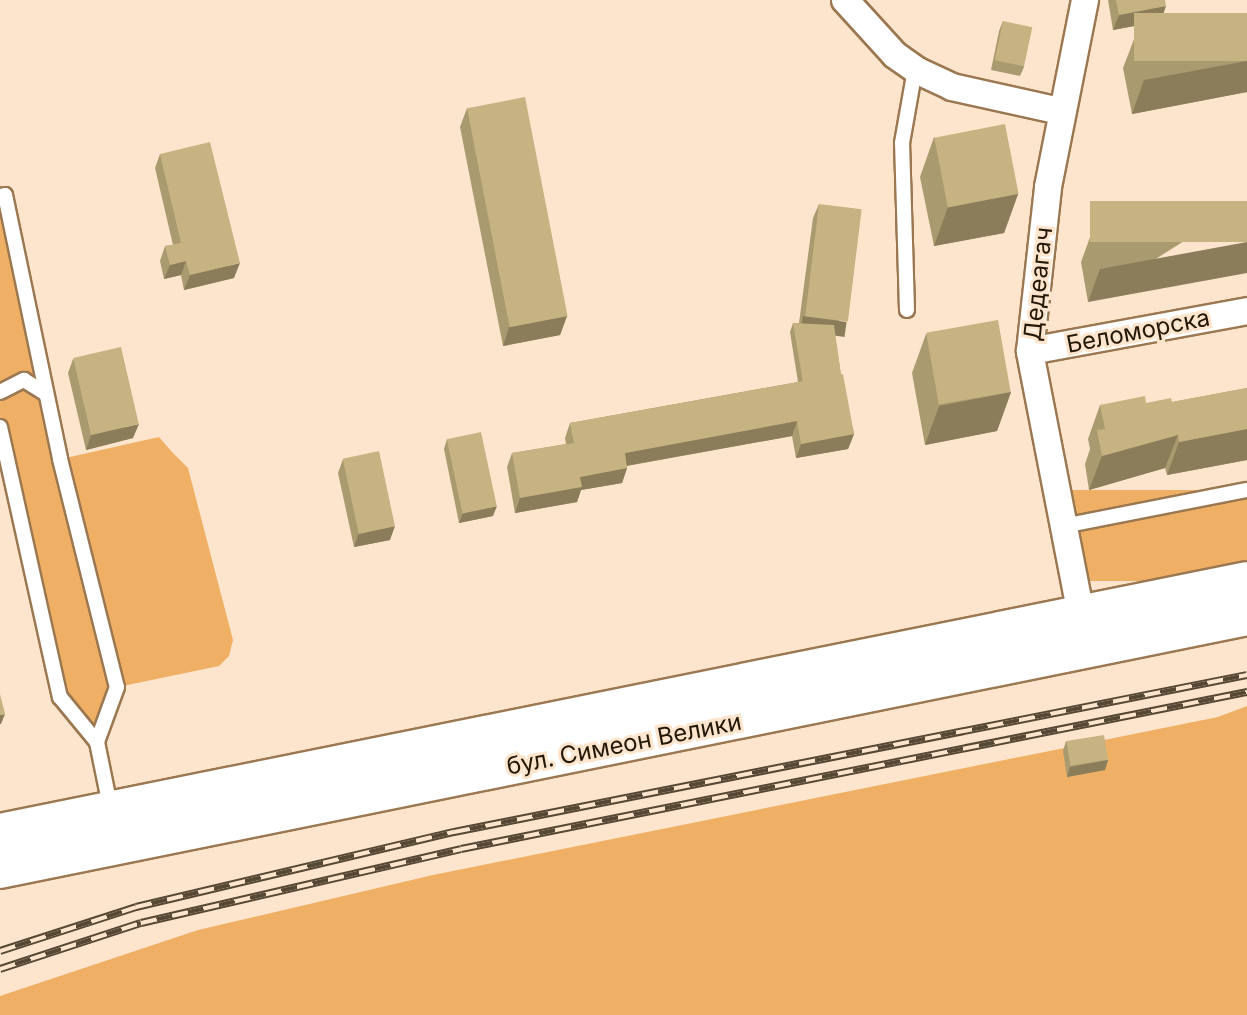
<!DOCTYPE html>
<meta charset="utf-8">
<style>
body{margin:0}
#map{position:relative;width:1247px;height:1015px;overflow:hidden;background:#fce5cc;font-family:Inter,sans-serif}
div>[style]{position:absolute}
.green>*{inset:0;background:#efb065;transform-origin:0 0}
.roads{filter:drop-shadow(2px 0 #9b7851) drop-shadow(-2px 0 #9b7851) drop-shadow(0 2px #9b7851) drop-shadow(0 -2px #9b7851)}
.lane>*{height:14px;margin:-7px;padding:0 7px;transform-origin:7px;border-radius:7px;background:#fff}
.street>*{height:26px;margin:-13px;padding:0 13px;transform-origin:13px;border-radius:13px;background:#fff}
.secondary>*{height:38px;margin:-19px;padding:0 19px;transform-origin:19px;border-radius:19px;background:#fff}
.rail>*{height:8px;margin-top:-4px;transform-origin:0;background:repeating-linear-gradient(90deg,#fce5cc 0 16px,#574835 0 32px);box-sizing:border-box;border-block:2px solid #574835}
.wall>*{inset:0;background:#aa9a6f}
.shaded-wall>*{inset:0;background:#8b7d5a;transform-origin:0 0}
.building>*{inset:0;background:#c6b381;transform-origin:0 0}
span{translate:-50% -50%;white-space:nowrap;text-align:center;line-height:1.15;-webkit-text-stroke:6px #fce5cc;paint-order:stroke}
.street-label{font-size:24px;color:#241706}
</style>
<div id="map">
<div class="green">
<i style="clip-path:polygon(0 196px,61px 459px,159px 437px,172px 452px,188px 468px,233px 640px,229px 656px,219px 666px,118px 687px,97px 742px,60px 697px,0 427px)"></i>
<i style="left:1247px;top:490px;width:91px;height:187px;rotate:90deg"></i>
<i style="clip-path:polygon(1247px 706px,1247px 1015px,0 1015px,0 996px,198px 930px,433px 875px,1218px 717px)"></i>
</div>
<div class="roads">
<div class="lane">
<i style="left:0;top:196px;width:5px;rotate:-11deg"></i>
<i style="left:5px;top:195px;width:270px;rotate:78.2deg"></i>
<i style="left:60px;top:459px;width:235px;rotate:76deg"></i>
<i style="left:117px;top:687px;width:59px;rotate:110deg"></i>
<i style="left:907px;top:310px;width:167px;rotate:-91.7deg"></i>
<i style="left:902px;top:143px;width:75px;rotate:-80deg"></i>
<i style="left:0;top:392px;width:27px;rotate:-27deg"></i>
<i style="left:24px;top:380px;width:26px;rotate:32deg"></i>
<i style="left:0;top:427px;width:277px;rotate:77.5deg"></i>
<i style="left:60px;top:697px;width:58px;rotate:50.6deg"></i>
<i style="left:97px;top:742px;width:70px;rotate:78.5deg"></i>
<i style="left:1063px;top:526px;width:187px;rotate:-11.1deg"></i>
</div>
<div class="street">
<i style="left:845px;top:0;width:74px;rotate:47.7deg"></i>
<i style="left:895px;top:55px;width:28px;rotate:35deg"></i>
<i style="left:918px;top:71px;width:38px;rotate:25deg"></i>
<i style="left:952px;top:87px;width:111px;rotate:12.5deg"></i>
<i style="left:1030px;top:351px;width:221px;rotate:-10.4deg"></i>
<i style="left:1084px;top:630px;width:284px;rotate:-101deg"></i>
<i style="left:1030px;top:351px;width:165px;rotate:-83.7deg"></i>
<i style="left:1048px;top:187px;width:191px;rotate:-78.8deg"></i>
</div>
<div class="secondary">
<i style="left:0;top:833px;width:1272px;rotate:-11.42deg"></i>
<i style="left:0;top:869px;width:1272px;rotate:-11.47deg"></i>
</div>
</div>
<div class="rail">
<i style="left:0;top:951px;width:143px;rotate:-17.9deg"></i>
<i style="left:136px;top:907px;width:327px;rotate:-13.3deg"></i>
<i style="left:454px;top:832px;width:808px;rotate:-11.2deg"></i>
<i style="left:0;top:969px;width:148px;rotate:-18.1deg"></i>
<i style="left:141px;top:923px;width:328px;rotate:-13deg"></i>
<i style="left:461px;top:849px;width:802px;rotate:-11.3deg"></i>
</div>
<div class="wall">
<i style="clip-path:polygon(1108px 0,1165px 0,1161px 21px,1113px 30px)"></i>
<i style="clip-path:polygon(1247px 13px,1247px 92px,1132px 114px,1123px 68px,1136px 34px)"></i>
<i style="clip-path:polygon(1003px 21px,1024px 67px,1020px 76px,991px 70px,999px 31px)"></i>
<i style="clip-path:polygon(467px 108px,567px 316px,560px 335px,503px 346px,460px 127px)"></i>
<i style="clip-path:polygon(934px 137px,1018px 194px,1004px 233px,934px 246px,920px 177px)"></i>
<i style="clip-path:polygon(160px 154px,234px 278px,184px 290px,181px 275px,164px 279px,160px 261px,165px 246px,173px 245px,155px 168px)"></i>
<i style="clip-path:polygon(1247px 201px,1088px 302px,1081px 262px,1093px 229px)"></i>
<i style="clip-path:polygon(819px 204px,842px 336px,835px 335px,841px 375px,854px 434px,848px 449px,796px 458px,792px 436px,627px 466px,627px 468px,622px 483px,581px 490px,577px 502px,515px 513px,507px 467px,512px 453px,566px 444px,565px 438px,570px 423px,798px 382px,790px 332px,793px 323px,799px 323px,813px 218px)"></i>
<i style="clip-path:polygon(926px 334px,1011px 392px,997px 431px,925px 445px,912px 373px)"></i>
<i style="clip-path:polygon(73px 359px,133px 438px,86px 450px,68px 373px)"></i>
<i style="clip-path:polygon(1247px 388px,1247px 460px,1167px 475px,1165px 468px,1089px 490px,1085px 464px,1090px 449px,1088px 439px,1100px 405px,1172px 402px)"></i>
<i style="clip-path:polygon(447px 439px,493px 516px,459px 523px,444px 449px)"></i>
<i style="clip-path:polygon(343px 459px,390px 540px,354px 547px,338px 473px)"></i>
<i style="clip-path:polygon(1066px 741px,1108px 760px,1105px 770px,1067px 777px,1063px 751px)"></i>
</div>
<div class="shaded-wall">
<i style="clip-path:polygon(1166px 6px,1161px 21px,1113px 30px,1119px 15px)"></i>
<i style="clip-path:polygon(1247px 61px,1247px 92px,1132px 114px,1144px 80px)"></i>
<i style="clip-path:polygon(1018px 194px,1004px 233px,934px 246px,948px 207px)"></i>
<i style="clip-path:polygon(1247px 242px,1247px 273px,1088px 302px,1100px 269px)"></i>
<i style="clip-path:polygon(186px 261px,181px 275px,164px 279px,170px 265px)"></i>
<i style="clip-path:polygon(240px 263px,234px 278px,184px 290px,190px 275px)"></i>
<i style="clip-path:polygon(567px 316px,560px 335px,503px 346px,509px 327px)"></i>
<i style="left:803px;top:316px;width:44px;height:15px;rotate:8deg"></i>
<i style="clip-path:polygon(1011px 392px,997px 431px,925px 445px,939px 406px)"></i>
<i style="clip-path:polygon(797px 421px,792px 436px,619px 467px,625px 453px)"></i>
<i style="clip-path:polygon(139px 424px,133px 438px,86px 450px,91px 435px)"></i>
<i style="clip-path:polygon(1247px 429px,1247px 460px,1167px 475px,1179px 442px)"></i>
<i style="clip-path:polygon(854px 434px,848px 449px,796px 458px,801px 444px)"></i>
<i style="clip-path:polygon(1178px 435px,1165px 468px,1089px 490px,1102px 456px)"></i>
<i style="clip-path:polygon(627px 468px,622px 483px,581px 490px,577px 502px,515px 513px,520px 498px,580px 477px)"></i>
<i style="clip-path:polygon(497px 506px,493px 516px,459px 523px,463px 513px)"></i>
<i style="clip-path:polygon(395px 526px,390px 540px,354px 547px,359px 533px)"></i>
<i style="clip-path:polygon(5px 714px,1px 724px,0 724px,0 715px)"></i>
<i style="clip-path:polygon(1108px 760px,1105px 770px,1067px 777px,1070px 767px)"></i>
</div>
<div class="building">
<i style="clip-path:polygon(1116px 0,1165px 0,1166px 6px,1119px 15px)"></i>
<i style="left:1247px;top:13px;width:48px;height:113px;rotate:90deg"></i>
<i style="left:1003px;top:21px;width:30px;height:40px;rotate:12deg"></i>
<i style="left:525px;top:97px;width:223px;height:59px;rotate:79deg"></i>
<i style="left:1005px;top:124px;width:71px;height:72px;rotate:79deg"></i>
<i style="clip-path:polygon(210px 142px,240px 263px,190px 275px,186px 261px,170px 265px,165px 246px,181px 243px,160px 154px)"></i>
<i style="left:1247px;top:201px;width:41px;height:157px;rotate:90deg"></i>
<i style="left:819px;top:204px;width:43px;height:113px;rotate:7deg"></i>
<i style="left:998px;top:320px;width:73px;height:73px;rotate:80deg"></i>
<i style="clip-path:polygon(793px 323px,834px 325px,841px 375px,803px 382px)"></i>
<i style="left:121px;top:347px;width:79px;height:49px;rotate:77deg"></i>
<i style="clip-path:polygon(843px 374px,854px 434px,801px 444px,797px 421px,625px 453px,627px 468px,580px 477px,582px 487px,520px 498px,512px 453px,574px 443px,570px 423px)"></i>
<i style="clip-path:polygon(1247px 388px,1247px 429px,1179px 442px,1178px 435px,1102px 456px,1097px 430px,1105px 429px,1100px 405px,1145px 396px,1146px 403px,1171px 398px,1172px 402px)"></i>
<i style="left:481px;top:432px;width:76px;height:35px;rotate:78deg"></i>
<i style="left:379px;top:451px;width:77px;height:37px;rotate:78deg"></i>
<i style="clip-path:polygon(0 694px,5px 714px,0 715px)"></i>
<i style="left:1104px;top:735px;width:25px;height:38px;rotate:81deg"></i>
</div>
<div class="street-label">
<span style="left:1038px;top:284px;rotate:-84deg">Дедеагач</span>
<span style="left:1138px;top:331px;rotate:-11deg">Беломорска</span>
<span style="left:624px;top:744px;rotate:-11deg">бул. Симеон Велики</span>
</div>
</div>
